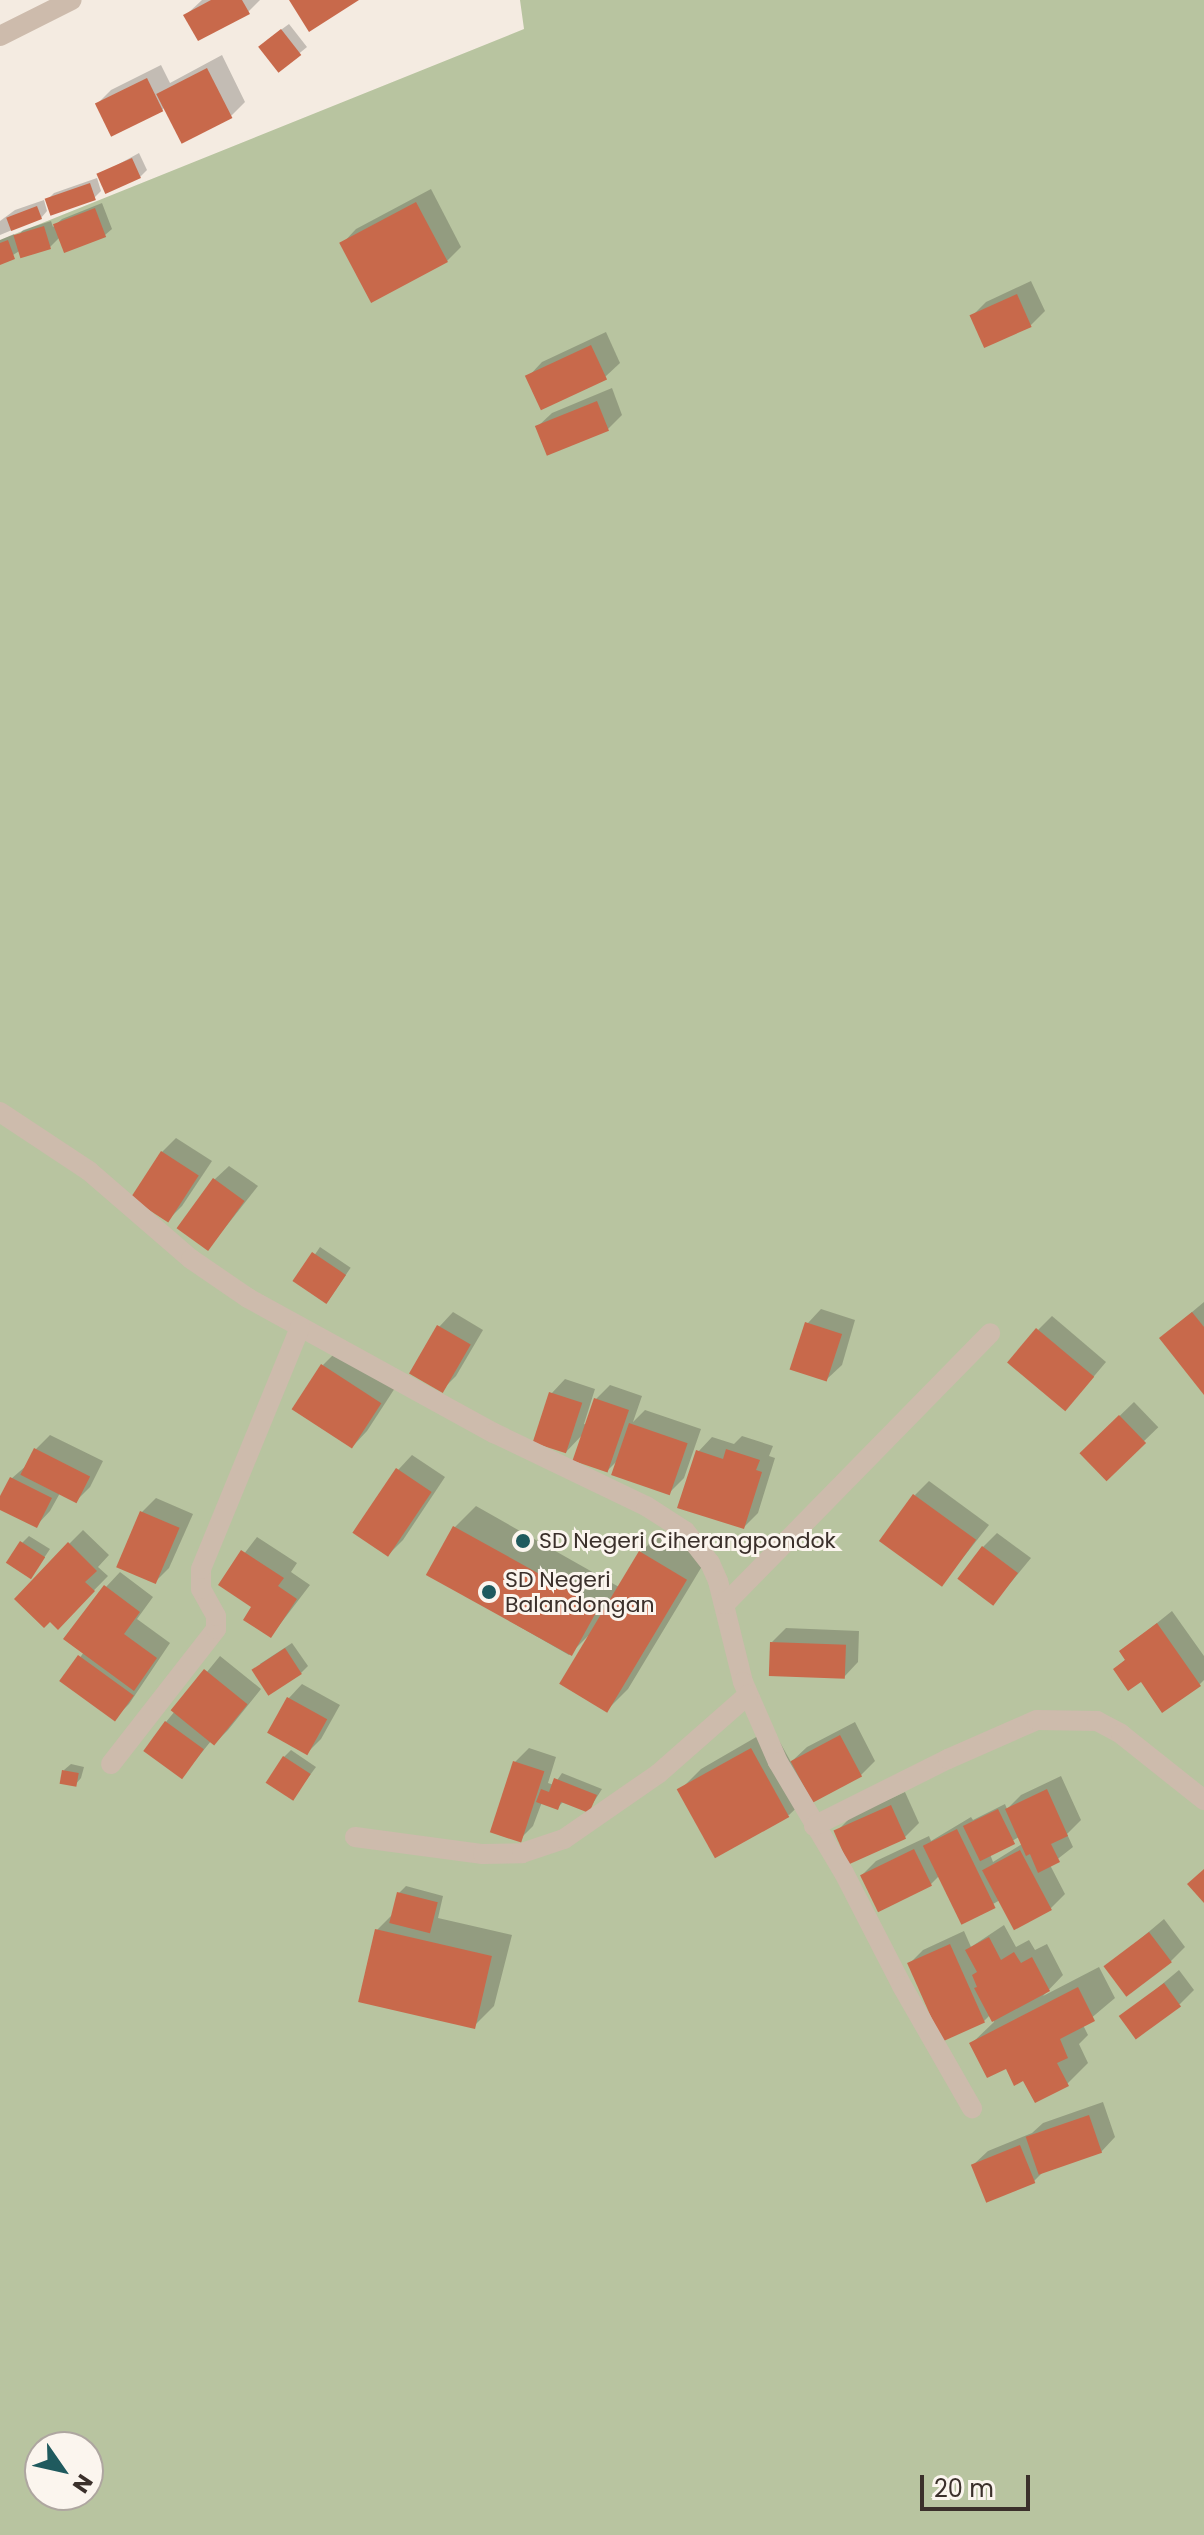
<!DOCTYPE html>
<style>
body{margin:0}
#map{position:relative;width:1204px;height:2535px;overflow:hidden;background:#f4ebe1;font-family:Poppins,sans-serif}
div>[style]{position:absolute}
.green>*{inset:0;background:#b8c4a0}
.shadow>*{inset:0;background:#0003;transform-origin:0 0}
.building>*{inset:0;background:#c8694b;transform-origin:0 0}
.minor>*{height:20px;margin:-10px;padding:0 10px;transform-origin:10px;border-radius:10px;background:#cdbbac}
.dots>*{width:22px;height:22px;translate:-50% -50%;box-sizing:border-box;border:4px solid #fbf5ee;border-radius:50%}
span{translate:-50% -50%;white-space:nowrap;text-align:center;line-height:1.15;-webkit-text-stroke:6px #fbf5ee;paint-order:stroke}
.poi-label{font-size:22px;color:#3b302b}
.left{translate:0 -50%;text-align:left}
.north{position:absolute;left:24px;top:2431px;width:80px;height:80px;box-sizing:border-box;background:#fbf5ee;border:2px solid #aea6a0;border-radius:50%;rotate:124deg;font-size:22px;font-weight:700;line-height:32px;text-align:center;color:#3b302b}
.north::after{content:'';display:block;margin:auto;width:28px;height:36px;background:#1f5a5e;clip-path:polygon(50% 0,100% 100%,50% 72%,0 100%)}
.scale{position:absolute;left:920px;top:2475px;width:110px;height:36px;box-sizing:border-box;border:4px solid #3b302b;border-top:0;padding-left:10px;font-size:24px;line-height:28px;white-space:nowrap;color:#3b302b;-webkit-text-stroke:6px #fbf5ee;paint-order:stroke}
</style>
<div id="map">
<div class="green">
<i style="clip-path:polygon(evenodd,520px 0,1204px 0,1204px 2535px,0 2535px,0 240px,524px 29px,520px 0,40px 2447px,88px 2447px,88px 2495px,40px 2495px,40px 2447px)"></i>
</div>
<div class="shadow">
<i style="clip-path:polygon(260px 0,248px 12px,186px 15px,202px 0)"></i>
<i style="clip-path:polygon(289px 24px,307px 47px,279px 70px,267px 40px)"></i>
<i style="clip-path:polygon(222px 55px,245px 102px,231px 116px,183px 141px,166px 106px,162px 110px,97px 104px,111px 90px,161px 65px,170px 83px)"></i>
<i style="clip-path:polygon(139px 153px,147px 170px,140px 177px,99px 175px)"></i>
<i style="clip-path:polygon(97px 178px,101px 191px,94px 198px,48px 199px,54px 193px)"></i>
<i style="clip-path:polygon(431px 189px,461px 247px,447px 261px,342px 244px,356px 229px)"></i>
<i style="clip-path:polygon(44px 200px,47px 211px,41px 218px,0 235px,0 221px,15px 210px)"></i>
<i style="clip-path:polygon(102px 203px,112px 229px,105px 235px,60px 237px,50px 247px,23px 256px,21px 250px,0 263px,0 240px,14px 234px,16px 238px,23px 230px,51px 221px,53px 227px,62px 219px)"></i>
<i style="clip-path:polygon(1031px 281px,1045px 311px,1031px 325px,972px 316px,986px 302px)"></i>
<i style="clip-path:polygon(606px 332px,620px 363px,605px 377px,528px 377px,542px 362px)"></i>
<i style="clip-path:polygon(612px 388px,622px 415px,608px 429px,537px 427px,552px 413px)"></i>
<i style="clip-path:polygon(176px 1138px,212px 1161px,182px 1206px,168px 1220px,162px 1152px)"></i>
<i style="clip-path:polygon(229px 1166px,258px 1186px,209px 1248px,214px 1180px)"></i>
<i style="left:320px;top:1247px;width:37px;height:42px;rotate:34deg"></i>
<i style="clip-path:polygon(1204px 1302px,1204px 1392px,1161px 1338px)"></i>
<i style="clip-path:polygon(821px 1309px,855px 1320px,842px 1365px,827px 1379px,807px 1324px)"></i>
<i style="clip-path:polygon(453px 1312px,483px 1330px,456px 1376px,442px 1390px,439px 1327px)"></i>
<i style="clip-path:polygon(1052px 1316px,1106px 1362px,1079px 1394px,1038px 1330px)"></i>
<i style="clip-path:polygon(337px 1351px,395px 1388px,367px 1431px,353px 1446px,323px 1365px)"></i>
<i style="clip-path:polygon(565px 1379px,595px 1389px,584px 1424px,587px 1425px,596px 1399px,610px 1385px,642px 1396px,633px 1422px,645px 1410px,701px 1429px,684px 1478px,670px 1492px,619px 1459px,608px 1470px,585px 1432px,566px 1452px,551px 1394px)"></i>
<i style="left:1134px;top:1402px;width:35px;height:73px;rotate:46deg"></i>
<i style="clip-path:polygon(50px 1435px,103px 1461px,90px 1487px,76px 1501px,60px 1493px,50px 1511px,36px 1526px,0 1507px,0 1500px,11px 1479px,27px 1465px,36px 1449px)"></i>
<i style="clip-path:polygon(742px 1436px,773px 1446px,769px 1456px,775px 1458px,758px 1513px,744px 1527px,698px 1452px,712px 1437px,734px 1444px)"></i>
<i style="clip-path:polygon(412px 1455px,445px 1477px,403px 1540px,389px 1554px,398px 1470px)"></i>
<i style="clip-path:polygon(929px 1481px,989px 1525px,942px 1584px,915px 1495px)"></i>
<i style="clip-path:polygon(156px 1498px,193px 1514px,169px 1568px,155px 1582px,142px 1512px)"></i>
<i style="clip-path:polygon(476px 1506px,619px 1587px,641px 1552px,662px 1531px,707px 1558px,628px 1689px,607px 1710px,588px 1636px,569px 1655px,428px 1574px,455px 1527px)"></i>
<i style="clip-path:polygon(83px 1530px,109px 1555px,98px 1567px,108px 1576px,58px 1627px,69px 1544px)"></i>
<i style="clip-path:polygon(997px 1533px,1031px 1558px,993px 1604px,983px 1547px)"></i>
<i style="clip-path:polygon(29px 1536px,50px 1549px,32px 1576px,22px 1543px)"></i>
<i style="clip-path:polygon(257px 1537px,297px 1563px,291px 1572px,310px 1585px,271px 1636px,254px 1607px,221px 1584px)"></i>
<i style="clip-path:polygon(120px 1572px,153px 1597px,137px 1619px,170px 1643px,129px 1704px,115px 1718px,63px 1681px,84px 1652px,106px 1587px)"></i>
<i style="clip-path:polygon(1172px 1611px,1204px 1656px,1204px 1680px,1200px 1684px,1141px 1679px,1115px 1669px,1127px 1658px,1122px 1651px)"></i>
<i style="clip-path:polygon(786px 1628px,859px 1631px,858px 1662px,844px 1677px,772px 1642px)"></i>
<i style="clip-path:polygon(292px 1643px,308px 1666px,301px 1673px,260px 1664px)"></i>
<i style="clip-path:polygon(220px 1656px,261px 1689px,228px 1730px,214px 1744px,211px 1741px,182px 1777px,166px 1722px)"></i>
<i style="clip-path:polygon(302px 1684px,340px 1705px,321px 1739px,307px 1753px,288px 1699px)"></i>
<i style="clip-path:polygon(855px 1722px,875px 1761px,861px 1775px,810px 1795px,789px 1815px,680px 1790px,701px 1769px,772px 1728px,791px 1762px,807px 1747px)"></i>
<i style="clip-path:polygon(529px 1748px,556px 1757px,548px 1783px,554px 1785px,562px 1773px,602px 1789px,588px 1811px,564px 1801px,557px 1808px,542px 1802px,533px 1826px,519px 1840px,515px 1762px)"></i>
<i style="clip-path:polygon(291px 1750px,316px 1767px,293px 1798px,284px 1757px)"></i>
<i style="clip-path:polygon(71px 1764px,84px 1767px,81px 1778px,75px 1785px,64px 1770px)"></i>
<i style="clip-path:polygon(evenodd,1061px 1776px,1081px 1820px,1067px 1834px,1073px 1847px,1050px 1865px,1065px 1894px,1051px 1908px,1000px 1900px,963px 1921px,940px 1875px,931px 1884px,862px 1875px,876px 1861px,929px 1836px,931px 1841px,971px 1817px,973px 1820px,1005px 1804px,1007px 1809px,1021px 1795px,1061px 1776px,1019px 1837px,1022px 1844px,993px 1862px,990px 1854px,1019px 1837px)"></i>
<i style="clip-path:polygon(905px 1792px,919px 1823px,905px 1837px,850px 1862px,837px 1831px,851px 1817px)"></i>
<i style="clip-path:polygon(406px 1886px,443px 1896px,438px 1918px,512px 1935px,494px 2006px,473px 2027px,377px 1930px,395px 1912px,399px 1893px)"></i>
<i style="clip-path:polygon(1164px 1919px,1185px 1947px,1171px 1961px,1107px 1967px)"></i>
<i style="clip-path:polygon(1004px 1925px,1016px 1947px,1029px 1940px,1035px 1950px,1047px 1944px,1063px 1975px,1043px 1996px,1099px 1967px,1115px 1998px,1083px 2025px,1088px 2035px,1079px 2044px,1088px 2063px,1067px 2084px,1024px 2078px,972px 2043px,994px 2022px,991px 2014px,984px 2021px,909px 1964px,923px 1950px,964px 1931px,971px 1947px)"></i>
<i style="clip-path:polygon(1179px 1970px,1194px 1990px,1180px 2004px,1123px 2017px)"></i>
<i style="clip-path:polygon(1103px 2102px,1115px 2137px,1101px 2152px,1043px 2172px,1034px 2181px,973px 2165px,988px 2151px,1032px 2133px,1043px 2123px)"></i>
</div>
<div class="building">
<i style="clip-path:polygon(211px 0,242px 0,250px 14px,198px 41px,183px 15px)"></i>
<i style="clip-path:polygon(289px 0,359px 0,309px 32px)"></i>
<i style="left:281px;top:29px;width:33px;height:29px;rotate:52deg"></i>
<i style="left:207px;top:68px;width:56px;height:57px;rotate:63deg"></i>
<i style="left:147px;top:78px;width:37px;height:58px;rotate:64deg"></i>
<i style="left:132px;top:158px;width:22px;height:39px;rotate:66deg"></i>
<i style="left:90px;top:183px;width:18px;height:48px;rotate:71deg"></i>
<i style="left:416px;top:202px;width:68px;height:87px;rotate:62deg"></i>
<i style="left:37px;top:206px;width:14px;height:33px;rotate:69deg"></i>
<i style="left:95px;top:208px;width:31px;height:45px;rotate:69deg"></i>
<i style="left:44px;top:226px;width:24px;height:32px;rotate:73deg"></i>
<i style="clip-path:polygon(8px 240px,15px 259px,0 265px,0 243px)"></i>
<i style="left:1017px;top:294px;width:36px;height:52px;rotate:66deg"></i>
<i style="left:591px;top:345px;width:38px;height:73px;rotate:65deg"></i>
<i style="left:597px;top:401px;width:32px;height:67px;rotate:68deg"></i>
<i style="left:161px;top:1151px;width:45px;height:56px;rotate:33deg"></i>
<i style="left:213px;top:1178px;width:39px;height:62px;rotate:36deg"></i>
<i style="left:312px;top:1252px;width:41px;height:35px;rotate:34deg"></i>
<i style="clip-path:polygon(1192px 1312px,1204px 1327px,1204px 1395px,1159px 1338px)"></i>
<i style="left:805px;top:1322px;width:39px;height:50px;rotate:18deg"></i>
<i style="left:437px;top:1325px;width:39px;height:56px;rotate:30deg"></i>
<i style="left:1036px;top:1328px;width:76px;height:45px;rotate:40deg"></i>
<i style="left:321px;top:1364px;width:72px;height:54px;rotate:33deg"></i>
<i style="left:549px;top:1392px;width:35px;height:53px;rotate:18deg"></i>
<i style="left:594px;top:1398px;width:37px;height:66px;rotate:19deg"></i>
<i style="left:1119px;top:1415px;width:39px;height:55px;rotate:46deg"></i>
<i style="left:629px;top:1423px;width:62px;height:55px;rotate:19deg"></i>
<i style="left:34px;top:1448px;width:63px;height:30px;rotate:27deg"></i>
<i style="clip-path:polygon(726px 1449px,760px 1460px,756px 1470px,762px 1472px,744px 1529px,677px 1508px,696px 1450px,723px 1459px)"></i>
<i style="left:396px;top:1468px;width:43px;height:78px;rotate:34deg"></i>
<i style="clip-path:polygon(10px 1477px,52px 1498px,37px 1528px,0 1510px,0 1496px)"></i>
<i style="left:913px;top:1494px;width:78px;height:58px;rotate:36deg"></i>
<i style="left:140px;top:1511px;width:43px;height:61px;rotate:23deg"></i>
<i style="left:453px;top:1526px;width:167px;height:56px;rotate:29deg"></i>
<i style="left:20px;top:1541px;width:30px;height:26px;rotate:33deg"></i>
<i style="clip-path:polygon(68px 1542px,97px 1571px,85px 1582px,95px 1591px,58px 1630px,50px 1622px,44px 1628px,14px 1599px)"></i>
<i style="left:982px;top:1546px;width:45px;height:41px;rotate:37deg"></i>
<i style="clip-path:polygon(241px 1550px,284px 1578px,278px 1586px,297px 1599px,271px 1638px,243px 1620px,251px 1607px,218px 1585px)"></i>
<i style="left:639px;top:1551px;width:56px;height:155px;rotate:31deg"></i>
<i style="clip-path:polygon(104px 1585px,140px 1612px,124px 1634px,157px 1658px,134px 1691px,63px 1639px)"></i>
<i style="clip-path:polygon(1157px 1623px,1201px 1686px,1162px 1713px,1141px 1682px,1128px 1691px,1113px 1669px,1125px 1660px,1119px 1651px)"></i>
<i style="left:770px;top:1642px;width:76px;height:34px;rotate:2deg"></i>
<i style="left:285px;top:1648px;width:31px;height:40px;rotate:57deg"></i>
<i style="left:78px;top:1655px;width:69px;height:32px;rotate:36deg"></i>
<i style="left:204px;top:1669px;width:56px;height:53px;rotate:39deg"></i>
<i style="left:287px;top:1697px;width:46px;height:41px;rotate:29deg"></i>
<i style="left:165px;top:1721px;width:48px;height:37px;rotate:36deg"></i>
<i style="left:840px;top:1735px;width:47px;height:56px;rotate:62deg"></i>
<i style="left:751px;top:1748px;width:79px;height:85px;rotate:61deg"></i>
<i style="left:283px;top:1756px;width:33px;height:32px;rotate:33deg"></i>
<i style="left:513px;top:1761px;width:33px;height:75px;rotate:18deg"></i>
<i style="left:62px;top:1770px;width:17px;height:14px;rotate:10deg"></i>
<i style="clip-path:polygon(554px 1778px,597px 1795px,589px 1813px,561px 1802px,558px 1810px,536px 1802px,541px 1789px,549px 1792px)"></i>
<i style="clip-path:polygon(1047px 1789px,1068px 1836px,1051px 1844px,1060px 1862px,1038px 1873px,1030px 1854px,1026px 1856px,1005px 1809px)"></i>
<i style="left:891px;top:1805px;width:37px;height:63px;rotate:66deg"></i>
<i style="left:998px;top:1809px;width:39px;height:39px;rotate:64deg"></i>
<i style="left:957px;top:1829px;width:88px;height:38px;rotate:64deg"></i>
<i style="left:914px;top:1849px;width:41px;height:60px;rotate:64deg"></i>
<i style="left:1020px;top:1850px;width:68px;height:43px;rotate:62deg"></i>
<i style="clip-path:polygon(1204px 1869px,1204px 1903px,1187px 1884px)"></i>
<i style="left:397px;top:1892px;width:42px;height:32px;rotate:14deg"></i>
<i style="left:375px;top:1929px;width:120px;height:75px;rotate:13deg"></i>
<i style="left:1149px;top:1932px;width:38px;height:57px;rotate:53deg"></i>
<i style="clip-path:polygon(989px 1937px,1001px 1960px,1014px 1952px,1021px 1963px,1032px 1957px,1050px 1991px,992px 2022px,974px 1988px,977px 1987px,972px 1975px,977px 1972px,965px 1950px)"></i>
<i style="left:950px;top:1944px;width:86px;height:47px;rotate:66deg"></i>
<i style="left:1164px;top:1983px;width:29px;height:56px;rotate:54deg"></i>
<i style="clip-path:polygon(1078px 1987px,1095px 2021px,1060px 2039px,1068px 2058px,1057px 2063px,1069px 2086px,1035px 2103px,1023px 2081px,1014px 2086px,1006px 2069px,987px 2078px,969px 2043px)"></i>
<i style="left:1089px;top:2115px;width:40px;height:67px;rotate:71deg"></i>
<i style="left:1020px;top:2145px;width:41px;height:53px;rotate:68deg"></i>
</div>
<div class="minor">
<i style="left:0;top:36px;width:80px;rotate:-26.6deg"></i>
<i style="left:0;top:1112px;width:107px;rotate:33.5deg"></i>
<i style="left:89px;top:1171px;width:135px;rotate:40.8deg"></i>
<i style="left:191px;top:1259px;width:69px;rotate:34.4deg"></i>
<i style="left:248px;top:1298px;width:281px;rotate:28.8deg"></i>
<i style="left:494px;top:1433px;width:169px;rotate:25.7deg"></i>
<i style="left:646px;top:1506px;width:46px;rotate:32.7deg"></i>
<i style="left:685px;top:1531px;width:41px;rotate:52deg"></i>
<i style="left:710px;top:1563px;width:20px;rotate:66deg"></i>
<i style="left:718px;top:1581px;width:104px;rotate:76.1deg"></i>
<i style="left:743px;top:1682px;width:87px;rotate:66.4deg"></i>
<i style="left:778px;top:1762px;width:129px;rotate:59.3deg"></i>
<i style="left:844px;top:1873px;width:127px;rotate:62.8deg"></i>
<i style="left:902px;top:1986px;width:141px;rotate:60.2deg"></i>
<i style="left:725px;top:1604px;width:379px;rotate:-45.6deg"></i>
<i style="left:111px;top:1764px;width:171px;rotate:-52.1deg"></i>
<i style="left:216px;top:1629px;width:13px;rotate:-90deg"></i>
<i style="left:216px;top:1616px;width:31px;rotate:-119deg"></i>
<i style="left:201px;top:1589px;width:20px;rotate:-90deg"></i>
<i style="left:201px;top:1569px;width:261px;rotate:-67.7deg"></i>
<i style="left:814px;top:1826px;width:150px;rotate:-26.6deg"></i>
<i style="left:948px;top:1759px;width:97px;rotate:-23.7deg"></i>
<i style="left:1037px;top:1720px;width:60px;rotate:1deg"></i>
<i style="left:1097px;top:1721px;width:27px;rotate:28deg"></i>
<i style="left:1121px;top:1734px;width:106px;rotate:38.5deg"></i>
<i style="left:355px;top:1837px;width:129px;rotate:7.6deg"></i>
<i style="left:483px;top:1854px;width:39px;rotate:-1deg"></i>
<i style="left:522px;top:1853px;width:44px;rotate:-18.4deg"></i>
<i style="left:564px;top:1839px;width:114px;rotate:-34.7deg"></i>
<i style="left:658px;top:1774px;width:120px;rotate:-41.3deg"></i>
</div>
<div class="dots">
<i style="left:523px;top:1541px;background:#1f5a5e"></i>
<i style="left:489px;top:1592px;background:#1f5a5e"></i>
</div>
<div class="poi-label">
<span class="left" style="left:539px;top:1541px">SD Negeri Ciherangpondok</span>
<span class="left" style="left:505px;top:1592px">SD Negeri<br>Balandongan</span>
</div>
<div class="north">N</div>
<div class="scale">20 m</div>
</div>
